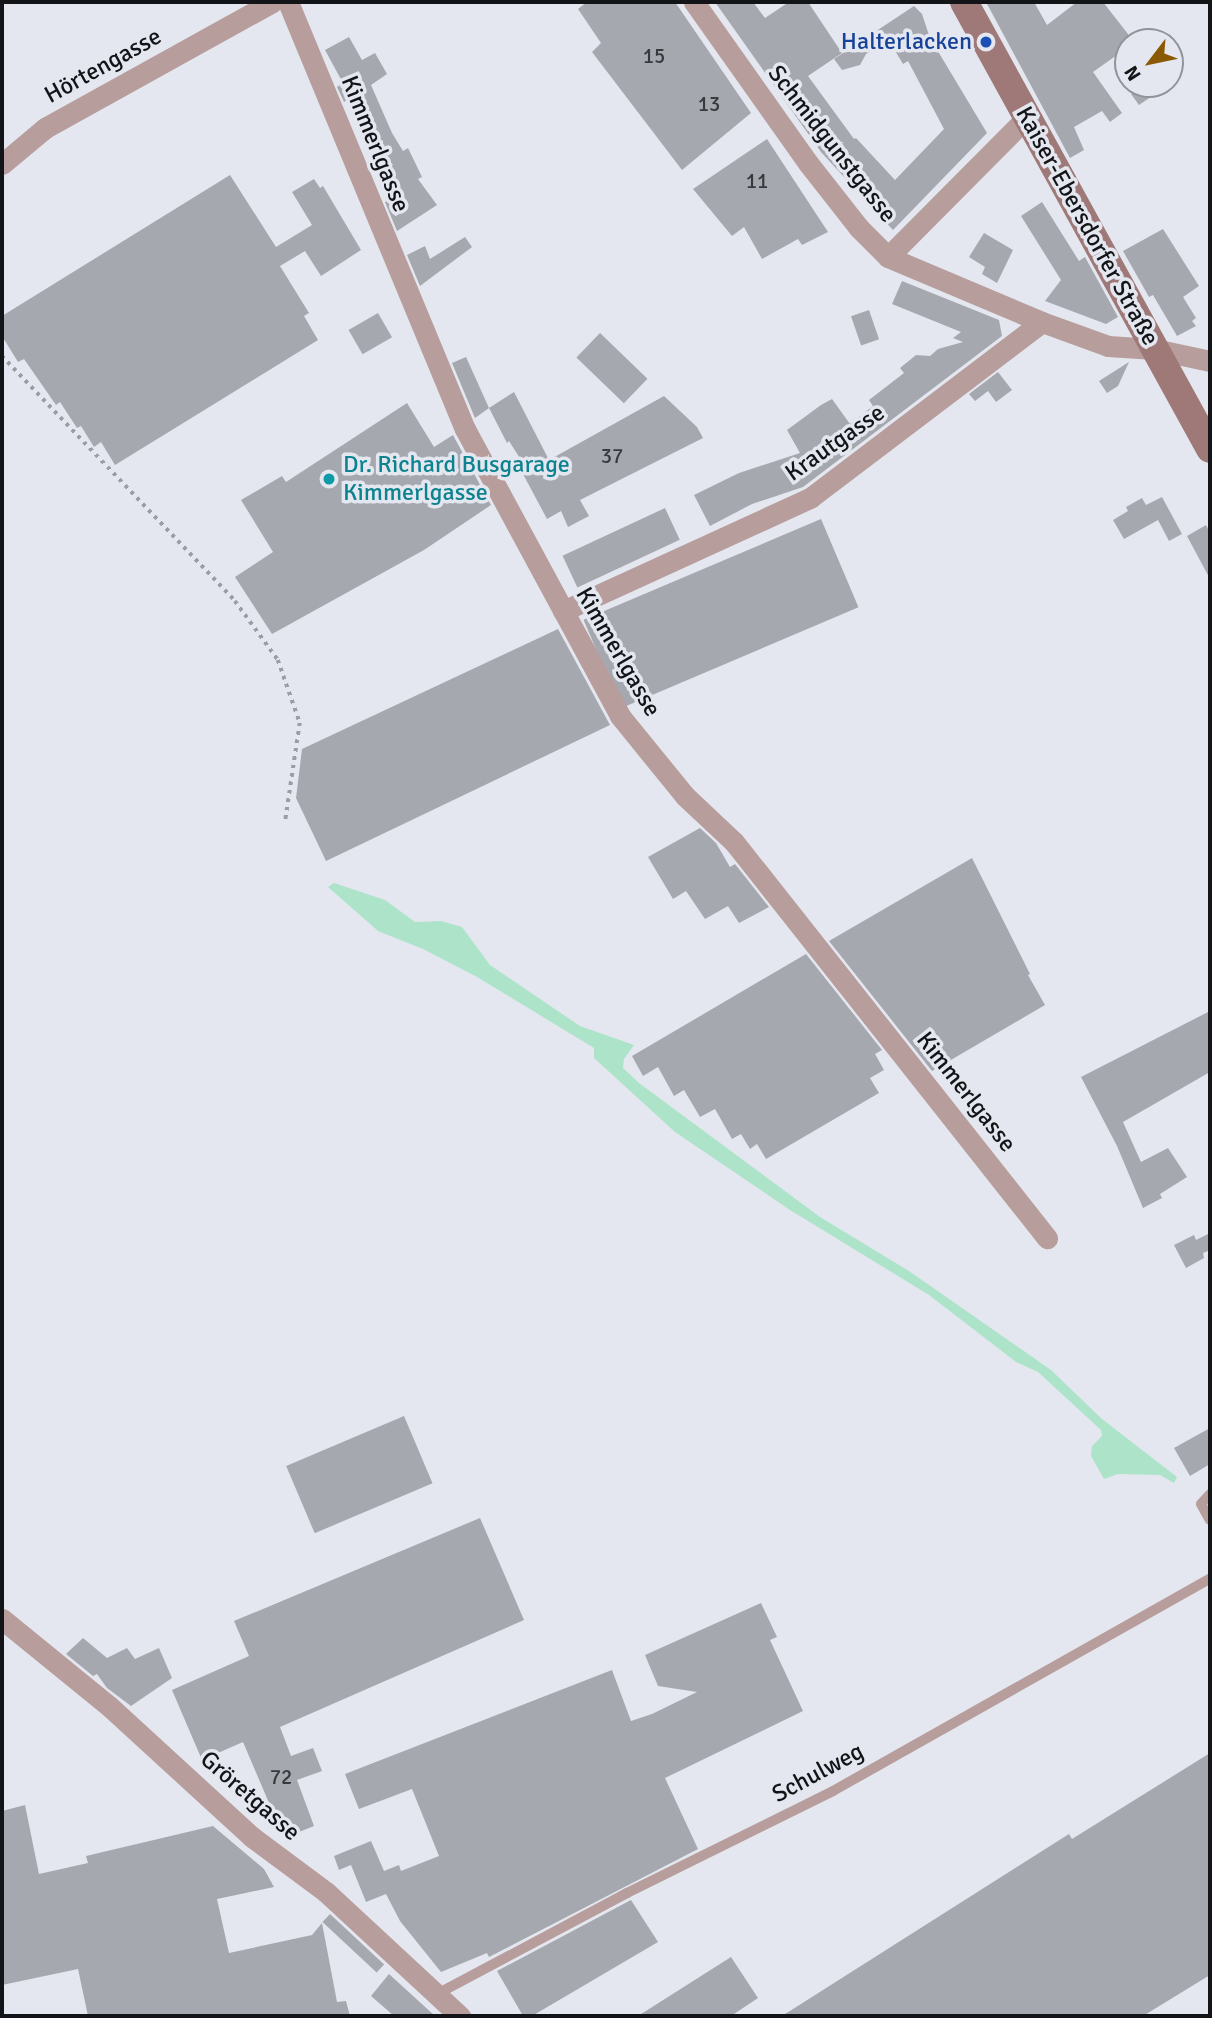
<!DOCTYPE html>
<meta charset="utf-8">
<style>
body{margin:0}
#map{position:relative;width:1212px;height:2018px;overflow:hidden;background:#e4e7ef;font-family:Signika,sans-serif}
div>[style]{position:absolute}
.green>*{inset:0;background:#ade4c9}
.building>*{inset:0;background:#a6a8b0;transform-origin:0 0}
.path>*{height:3.5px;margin-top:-1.75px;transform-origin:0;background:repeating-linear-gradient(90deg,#9a9da3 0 3.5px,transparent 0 8.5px)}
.service>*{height:10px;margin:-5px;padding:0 5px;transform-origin:5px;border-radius:5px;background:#b79d9c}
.minor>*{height:21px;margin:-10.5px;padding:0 10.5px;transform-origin:10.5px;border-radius:10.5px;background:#b79d9c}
.secondary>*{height:28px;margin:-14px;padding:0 14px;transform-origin:14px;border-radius:14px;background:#9f7978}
.dots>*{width:19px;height:19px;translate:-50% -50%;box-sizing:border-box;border:4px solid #e4e7ef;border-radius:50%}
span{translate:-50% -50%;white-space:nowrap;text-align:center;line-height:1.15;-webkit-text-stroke:7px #e4e7ef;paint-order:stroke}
.number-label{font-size:21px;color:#38393d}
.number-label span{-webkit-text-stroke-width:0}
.transit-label{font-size:24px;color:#164399}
.right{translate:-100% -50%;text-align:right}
.street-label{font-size:24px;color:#131417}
.culture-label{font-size:24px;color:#0d838f}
.left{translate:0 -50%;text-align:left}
.frame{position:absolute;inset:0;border:4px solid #131417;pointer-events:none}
.north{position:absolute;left:1114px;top:28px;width:70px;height:70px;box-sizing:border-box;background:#e4e7ef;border:2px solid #909399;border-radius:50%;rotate:238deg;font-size:19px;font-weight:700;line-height:28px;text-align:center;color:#131417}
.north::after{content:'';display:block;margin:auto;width:24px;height:32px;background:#8b5902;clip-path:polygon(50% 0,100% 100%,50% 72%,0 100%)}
</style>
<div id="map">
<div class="green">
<i style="clip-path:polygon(334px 883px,385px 900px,415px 922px,441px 921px,462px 927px,490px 965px,580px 1026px,634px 1045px,624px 1059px,623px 1068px,639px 1083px,820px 1217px,909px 1271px,1051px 1370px,1102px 1419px,1177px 1477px,1174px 1483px,1160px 1475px,1118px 1474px,1104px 1479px,1091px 1456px,1092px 1446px,1102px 1436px,1101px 1430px,1038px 1372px,1016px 1362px,929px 1295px,790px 1210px,675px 1132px,594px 1058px,594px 1048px,477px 977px,423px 949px,378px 931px,328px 887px)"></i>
</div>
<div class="building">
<i style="clip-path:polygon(587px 2px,675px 2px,751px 113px,682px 170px,592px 52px,601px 43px,578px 9px)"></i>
<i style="clip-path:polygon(715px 2px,753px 2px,765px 18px,789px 2px,808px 2px,842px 53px,808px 76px,854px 139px,856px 138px,895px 180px,944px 129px,908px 61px,903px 64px,888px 39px,866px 54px,860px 65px,842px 70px,834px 59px,914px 6px,922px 14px,930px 38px,987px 133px,893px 230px,821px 152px)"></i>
<i style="clip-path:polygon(986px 2px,1034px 2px,1047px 25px,1077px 2px,1103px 2px,1128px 34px,1128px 70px,1117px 55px,1093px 72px,1122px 113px,1110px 122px,1102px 111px,1074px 127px,1084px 150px,1070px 158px)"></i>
<i style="clip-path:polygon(349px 37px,362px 60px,375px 53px,387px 74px,371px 85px,392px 133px,403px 151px,408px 148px,422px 177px,418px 179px,437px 205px,397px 231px,385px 202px,392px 199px,375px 163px,377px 162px,347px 100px,344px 102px,337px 87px,343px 83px,325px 50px)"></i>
<i style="clip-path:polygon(1145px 84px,1170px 84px,1139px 105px,1131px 94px)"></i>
<i style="clip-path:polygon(767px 139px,828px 232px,802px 245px,798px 239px,762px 259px,744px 227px,732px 236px,693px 189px)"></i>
<i style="clip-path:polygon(230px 175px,276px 247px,312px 225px,292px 192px,314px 179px,320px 188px,323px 186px,361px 250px,321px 276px,305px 251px,280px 266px,309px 313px,304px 316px,318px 340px,115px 465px,101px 442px,94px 447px,81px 426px,77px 428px,60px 402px,56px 405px,24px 359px,18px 362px,2px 336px,2px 316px)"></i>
<i style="clip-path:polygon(1042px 202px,1079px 261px,1085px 257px,1118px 317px,1106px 324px,1045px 301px,1061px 280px,1021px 216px)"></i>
<i style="clip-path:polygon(1163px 229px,1199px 286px,1183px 297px,1196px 318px,1192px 321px,1196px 326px,1177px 336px,1153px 295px,1149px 297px,1123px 251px)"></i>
<i style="clip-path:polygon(984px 233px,1013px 250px,997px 283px,982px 274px,985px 267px,969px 257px)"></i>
<i style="clip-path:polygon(465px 237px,472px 247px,420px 286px,407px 255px,425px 246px,430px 259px)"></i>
<i style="clip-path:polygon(902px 281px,999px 320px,1002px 336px,803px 487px,752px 504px,710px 526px,694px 495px,739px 473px,800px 453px,787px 430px,821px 405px,832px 399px,850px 424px,873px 406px,869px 400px,904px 373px,900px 368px,916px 355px,930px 356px,938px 349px,963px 342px,953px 338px,961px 332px,892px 304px)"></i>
<i style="left:869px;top:310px;width:31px;height:19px;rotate:71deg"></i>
<i style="left:378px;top:313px;width:28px;height:34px;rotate:60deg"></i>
<i style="left:600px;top:333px;width:66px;height:34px;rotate:44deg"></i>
<i style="clip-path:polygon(466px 357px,489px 408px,475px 418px,452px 363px)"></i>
<i style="clip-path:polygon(1129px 362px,1118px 386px,1107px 393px,1099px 381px)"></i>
<i style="clip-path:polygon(998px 372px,1012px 390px,996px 402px,988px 391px,975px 401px,969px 394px)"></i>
<i style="clip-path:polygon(514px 392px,549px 460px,664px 396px,697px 427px,703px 438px,580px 500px,589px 516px,568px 527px,561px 511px,547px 519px,523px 474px,528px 471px,509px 441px,507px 443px,489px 408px)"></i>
<i style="clip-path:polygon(407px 403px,434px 447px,453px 435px,491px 505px,424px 550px,272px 634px,235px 577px,273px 552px,241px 500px,282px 476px,286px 482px)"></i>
<i style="clip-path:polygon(1162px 497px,1182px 534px,1169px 541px,1158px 520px,1124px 539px,1113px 520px,1128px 511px,1126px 507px,1142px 498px,1146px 505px)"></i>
<i style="left:665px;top:508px;width:35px;height:113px;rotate:65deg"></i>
<i style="left:821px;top:519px;width:96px;height:258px;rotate:67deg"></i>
<i style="clip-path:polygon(1206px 525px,1210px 533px,1210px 579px,1187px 536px)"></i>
<i style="clip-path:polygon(558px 629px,610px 725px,326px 861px,296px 798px,302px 749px)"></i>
<i style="clip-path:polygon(700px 828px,716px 843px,730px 867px,735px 864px,769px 907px,739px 923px,728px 906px,705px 919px,686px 891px,673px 899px,648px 857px)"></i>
<i style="clip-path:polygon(972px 858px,1030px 974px,1028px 975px,1045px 1005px,932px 1071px,829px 941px)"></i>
<i style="clip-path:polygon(806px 954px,882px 1050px,875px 1054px,884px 1070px,870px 1078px,879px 1093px,766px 1159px,757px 1144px,750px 1149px,741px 1134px,732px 1139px,715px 1109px,700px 1117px,684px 1090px,674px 1096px,658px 1067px,643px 1076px,632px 1056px)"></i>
<i style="clip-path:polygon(1210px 1011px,1210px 1072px,1123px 1122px,1141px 1162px,1168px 1148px,1187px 1177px,1160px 1194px,1162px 1198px,1143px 1208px,1117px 1146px,1081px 1077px)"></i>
<i style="clip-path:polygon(1210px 1233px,1210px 1250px,1203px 1253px,1204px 1258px,1186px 1268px,1174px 1245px,1194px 1235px,1196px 1240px)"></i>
<i style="left:404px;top:1416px;width:73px;height:128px;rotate:67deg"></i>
<i style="clip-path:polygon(1210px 1428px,1210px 1464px,1190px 1476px,1174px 1448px)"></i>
<i style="clip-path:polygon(480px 1518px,524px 1620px,280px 1727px,291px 1756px,313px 1748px,322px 1771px,297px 1780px,314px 1826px,284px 1838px,243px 1742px,202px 1760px,172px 1690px,249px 1656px,234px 1621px)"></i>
<i style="clip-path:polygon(761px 1603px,777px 1637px,770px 1640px,803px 1711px,665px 1778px,698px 1849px,489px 1957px,487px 1953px,441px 1972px,400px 1921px,386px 1894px,366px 1902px,351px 1865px,339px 1870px,334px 1856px,371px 1841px,384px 1871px,399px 1865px,401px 1871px,439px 1856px,412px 1789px,359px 1809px,345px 1774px,612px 1670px,631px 1721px,652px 1714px,697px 1692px,658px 1686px,645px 1655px)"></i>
<i style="clip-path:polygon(83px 1638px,107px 1658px,127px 1648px,135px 1659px,159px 1648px,172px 1678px,131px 1706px,107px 1688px,97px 1674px,93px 1676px,66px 1654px)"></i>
<i style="clip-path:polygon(1210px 1753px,1210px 1975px,1143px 2016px,782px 2016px,1069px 1834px,1072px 1839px)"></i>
<i style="clip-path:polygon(25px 1805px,39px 1874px,88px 1863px,86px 1856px,213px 1826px,264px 1869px,274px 1887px,217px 1899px,229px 1953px,312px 1935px,322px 1923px,337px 2002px,346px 2001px,350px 2016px,88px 2016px,78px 1969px,2px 1985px,2px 1811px)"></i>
<i style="clip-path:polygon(631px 1900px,658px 1942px,532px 2016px,523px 2016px,497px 1971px)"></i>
<i style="left:330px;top:1914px;width:74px;height:11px;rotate:43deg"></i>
<i style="clip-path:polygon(731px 1957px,758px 1998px,731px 2016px,638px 2016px)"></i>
<i style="clip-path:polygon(389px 1974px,435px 2016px,394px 2016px,371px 1996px)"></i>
</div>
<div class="path">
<i style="left:2px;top:356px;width:338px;rotate:46.4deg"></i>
<i style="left:235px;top:601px;width:73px;rotate:53.9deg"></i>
<i style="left:278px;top:660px;width:67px;rotate:70.8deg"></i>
<i style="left:300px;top:723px;width:101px;rotate:98.5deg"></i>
</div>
<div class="service">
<i style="left:1210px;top:1494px;width:13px;rotate:132deg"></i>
<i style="left:1201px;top:1504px;width:18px;rotate:61deg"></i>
<i style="left:439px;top:1993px;width:213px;rotate:-28deg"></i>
<i style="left:627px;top:1893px;width:230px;rotate:-26.3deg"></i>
<i style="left:833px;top:1791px;width:433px;rotate:-29.4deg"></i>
</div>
<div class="minor">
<i style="left:288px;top:2px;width:462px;rotate:67.5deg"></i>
<i style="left:465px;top:429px;width:326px;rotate:61.6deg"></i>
<i style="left:620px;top:716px;width:103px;rotate:50.9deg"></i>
<i style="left:685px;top:796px;width:67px;rotate:43.2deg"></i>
<i style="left:734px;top:842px;width:505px;rotate:51.68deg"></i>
<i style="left:694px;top:2px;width:197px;rotate:54.7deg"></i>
<i style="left:808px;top:163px;width:83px;rotate:51.9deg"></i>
<i style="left:859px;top:228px;width:41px;rotate:45deg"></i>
<i style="left:888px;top:257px;width:167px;rotate:22.9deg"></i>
<i style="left:1042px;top:322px;width:70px;rotate:20deg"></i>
<i style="left:1108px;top:346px;width:46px;rotate:3.7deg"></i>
<i style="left:1154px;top:349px;width:57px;rotate:12.1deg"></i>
<i style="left:2px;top:164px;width:56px;rotate:-39.9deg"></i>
<i style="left:45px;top:128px;width:260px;rotate:-29deg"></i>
<i style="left:888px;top:257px;width:199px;rotate:-45.2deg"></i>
<i style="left:563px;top:611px;width:272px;rotate:-24.6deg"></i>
<i style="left:810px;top:498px;width:291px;rotate:-37.2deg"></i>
<i style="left:2px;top:1619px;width:138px;rotate:39.1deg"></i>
<i style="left:109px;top:1706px;width:194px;rotate:42.5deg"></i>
<i style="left:252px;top:1837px;width:92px;rotate:36.6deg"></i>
<i style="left:326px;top:1892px;width:183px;rotate:42.8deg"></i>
</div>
<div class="secondary">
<i style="left:964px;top:2px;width:510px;rotate:61.17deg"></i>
</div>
<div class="dots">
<i style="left:986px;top:42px;background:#1a4fb4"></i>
<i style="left:329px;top:479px;background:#0f9aa8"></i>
</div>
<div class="number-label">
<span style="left:654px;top:56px">15</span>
<span style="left:709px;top:104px">13</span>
<span style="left:757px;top:181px">11</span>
<span style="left:612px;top:456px">37</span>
<span style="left:281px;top:1777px">72</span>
</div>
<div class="transit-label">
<span class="right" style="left:972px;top:42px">Halterlacken</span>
</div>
<div class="street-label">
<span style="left:103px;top:66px;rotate:-29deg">Hörtengasse</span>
<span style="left:375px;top:144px;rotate:68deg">Kimmerlgasse</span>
<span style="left:832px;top:144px;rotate:52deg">Schmidgunstgasse</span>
<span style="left:1087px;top:226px;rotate:61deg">Kaiser-Ebersdorfer Straße</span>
<span style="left:835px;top:443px;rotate:-35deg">Krautgasse</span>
<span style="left:618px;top:652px;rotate:60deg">Kimmerlgasse</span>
<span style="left:966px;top:1092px;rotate:52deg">Kimmerlgasse</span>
<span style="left:818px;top:1773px;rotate:-28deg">Schulweg</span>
<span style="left:250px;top:1796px;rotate:41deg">Gröretgasse</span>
</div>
<div class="culture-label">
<span class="left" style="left:343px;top:479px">Dr. Richard Busgarage<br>Kimmerlgasse</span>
</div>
<div class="frame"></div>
<div class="north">N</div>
</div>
